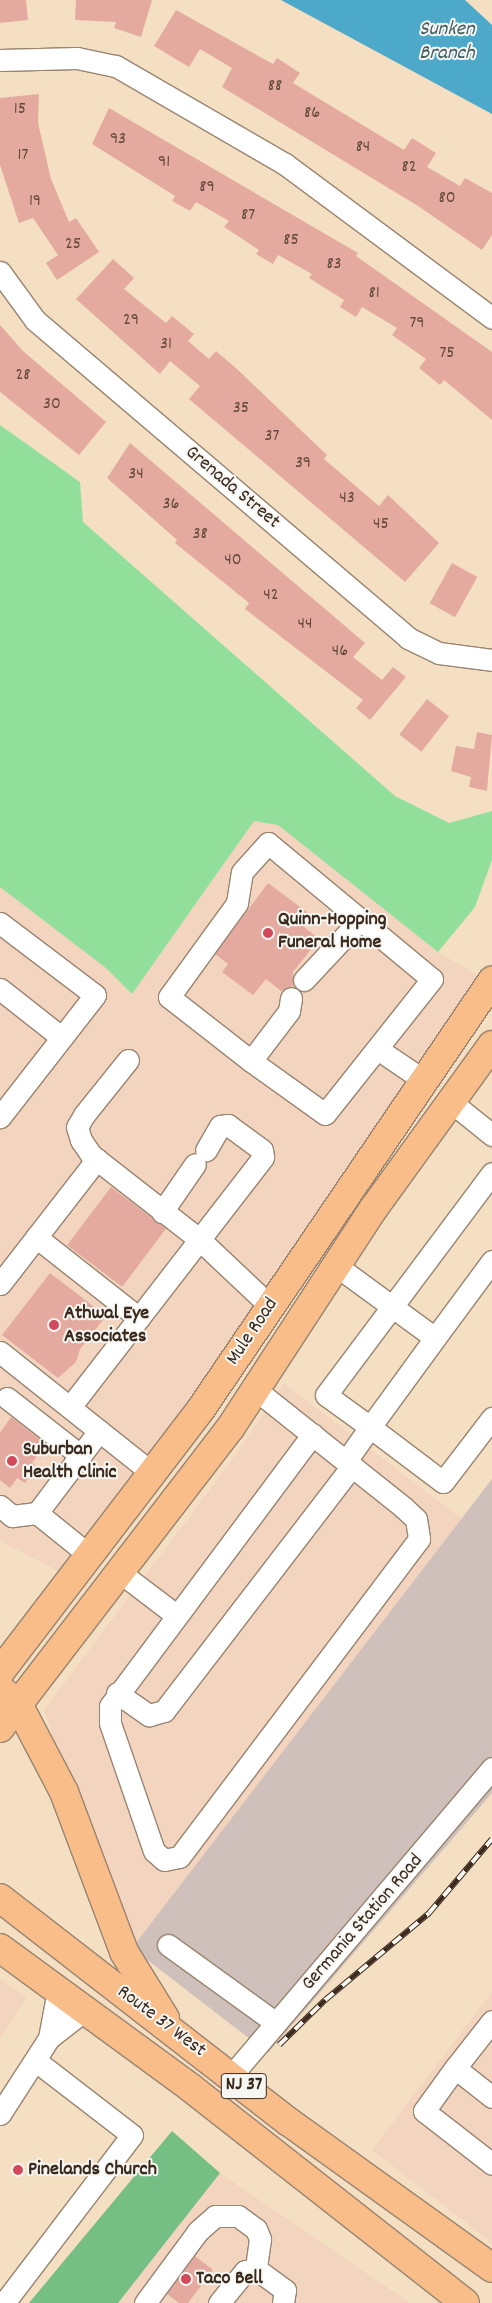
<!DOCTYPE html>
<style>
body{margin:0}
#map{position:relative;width:492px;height:2303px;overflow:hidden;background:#f4dfc3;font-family:Dekko,sans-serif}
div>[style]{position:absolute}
.built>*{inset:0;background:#f3d4bf}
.industrial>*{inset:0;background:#cfc0bb}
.green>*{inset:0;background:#92df9c}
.forest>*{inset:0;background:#75be84}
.water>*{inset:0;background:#4ca9ca}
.building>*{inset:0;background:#e4aa9f;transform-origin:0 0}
.roads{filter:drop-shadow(1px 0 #988470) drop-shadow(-1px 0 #988470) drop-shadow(0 1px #988470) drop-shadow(0 -1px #988470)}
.minor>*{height:21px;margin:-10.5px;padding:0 10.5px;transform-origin:10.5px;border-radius:10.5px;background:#fff}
.major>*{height:28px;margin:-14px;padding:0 14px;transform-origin:14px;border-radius:14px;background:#f8bd89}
.highway>*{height:28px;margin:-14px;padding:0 14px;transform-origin:14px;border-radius:14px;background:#f8bd89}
.rail>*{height:5.5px;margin-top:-2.75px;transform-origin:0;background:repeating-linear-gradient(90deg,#f6f6f2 0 11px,#3b2a1e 0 22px);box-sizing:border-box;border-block:1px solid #3b2a1e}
.dots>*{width:14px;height:14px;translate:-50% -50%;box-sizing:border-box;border:2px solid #f6f6f2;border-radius:50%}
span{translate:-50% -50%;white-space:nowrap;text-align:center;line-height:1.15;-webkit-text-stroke:4px #f6f6f2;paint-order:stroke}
.number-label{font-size:18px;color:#654a3e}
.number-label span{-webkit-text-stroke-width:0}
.shield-label span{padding:1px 4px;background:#f6f6f2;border:1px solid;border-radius:4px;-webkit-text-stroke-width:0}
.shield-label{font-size:19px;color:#3b2a1e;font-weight:700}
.street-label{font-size:20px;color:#3b2a1e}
.poi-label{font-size:20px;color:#3b2a1e;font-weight:700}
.left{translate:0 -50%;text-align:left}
.water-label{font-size:21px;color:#425d63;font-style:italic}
</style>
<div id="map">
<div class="built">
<i style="clip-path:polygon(254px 821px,278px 825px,438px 952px,480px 977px,192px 1401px,62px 1573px,0 1541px,0 887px,106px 968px,132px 994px)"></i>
<i style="clip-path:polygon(284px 1383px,462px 1519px,132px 1948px,118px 1922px,44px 1710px,229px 1464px)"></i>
<i style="clip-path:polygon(0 1978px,26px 1998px,0 2039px)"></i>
<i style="clip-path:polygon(492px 1992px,492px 2243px,372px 2150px)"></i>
<i style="clip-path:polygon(220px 2173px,410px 2303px,117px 2303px)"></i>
</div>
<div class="industrial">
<i style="clip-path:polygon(492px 1479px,492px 1793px,268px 2053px,132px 1948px)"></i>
</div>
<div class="green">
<i style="clip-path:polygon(0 425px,80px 482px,83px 522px,395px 796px,449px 823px,492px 811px,492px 860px,475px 907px,438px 952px,278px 825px,254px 821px,132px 994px,106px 968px,0 887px)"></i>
</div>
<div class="forest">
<i style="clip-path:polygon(172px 2131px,220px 2173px,118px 2303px,29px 2303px)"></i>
</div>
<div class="water">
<i style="clip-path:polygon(281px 0,465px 0,492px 25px,492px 114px)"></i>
</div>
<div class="building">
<i style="clip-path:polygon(0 0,26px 0,28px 20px,0 23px)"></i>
<i style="clip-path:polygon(76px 0,152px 0,141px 37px,114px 28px,116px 22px,75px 20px)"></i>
<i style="clip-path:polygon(176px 10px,273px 64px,277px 58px,300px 73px,293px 83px,404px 150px,412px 138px,436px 153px,427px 167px,460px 186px,465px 178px,492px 193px,492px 235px,482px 250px,418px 206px,222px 87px,232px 68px,200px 49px,189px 67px,154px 46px)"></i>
<i style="clip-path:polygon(39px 94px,38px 123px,51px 179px,69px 222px,76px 218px,99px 252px,57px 280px,46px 263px,58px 255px,33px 218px,19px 223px,0 165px,0 98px)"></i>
<i style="clip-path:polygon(109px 108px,358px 253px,356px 256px,492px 352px,492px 420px,444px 380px,440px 385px,419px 368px,426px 359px,392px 335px,397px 328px,362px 307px,356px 317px,340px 307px,344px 300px,309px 278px,312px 274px,278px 255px,273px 264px,256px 254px,259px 250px,224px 227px,229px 221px,196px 202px,190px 211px,172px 201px,175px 196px,92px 144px)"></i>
<i style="clip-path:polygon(113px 259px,134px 278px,124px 289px,166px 323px,172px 316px,194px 334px,188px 341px,209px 359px,216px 351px,237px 369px,327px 455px,324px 459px,379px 506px,388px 495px,439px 543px,405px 582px,189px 399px,200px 386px,170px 361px,160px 374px,76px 299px)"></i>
<i style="clip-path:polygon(0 325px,23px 351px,106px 422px,79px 455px,0 392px)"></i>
<i style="clip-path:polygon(130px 443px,365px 643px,353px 657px,382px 680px,393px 667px,406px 677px,370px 720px,356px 708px,363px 700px,245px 609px,249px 603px,175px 543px,177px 540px,107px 478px)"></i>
<i style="left:452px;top:563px;width:29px;height:46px;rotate:29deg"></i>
<i style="left:427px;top:699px;width:28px;height:45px;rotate:38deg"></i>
<i style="clip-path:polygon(477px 732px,492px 735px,487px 791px,469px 787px,471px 777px,451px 771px,456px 746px,474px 749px)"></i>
<i style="clip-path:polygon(268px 883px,312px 916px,304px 927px,319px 939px,293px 972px,293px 986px,281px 991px,266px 979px,253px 995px,222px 972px,228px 964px,215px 954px)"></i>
<i style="left:111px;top:1187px;width:69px;height:73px;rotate:37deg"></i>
<i style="clip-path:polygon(50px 1273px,106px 1316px,80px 1349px,76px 1362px,58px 1378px,2px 1335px)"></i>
<i style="clip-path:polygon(11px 1417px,46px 1444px,32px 1463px,37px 1467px,25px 1483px,17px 1478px,10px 1488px,0 1480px,0 1433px)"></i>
<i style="clip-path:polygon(195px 2256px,213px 2270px,188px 2303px,179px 2303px,167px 2294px)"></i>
</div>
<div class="roads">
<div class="minor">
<i style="left:0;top:60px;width:77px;rotate:-1.5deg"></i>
<i style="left:77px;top:58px;width:40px;rotate:12deg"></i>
<i style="left:116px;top:66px;width:195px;rotate:30.1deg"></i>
<i style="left:285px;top:164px;width:258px;rotate:36.6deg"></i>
<i style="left:0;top:272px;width:59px;rotate:53.9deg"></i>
<i style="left:35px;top:320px;width:490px;rotate:40.4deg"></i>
<i style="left:408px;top:638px;width:34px;rotate:26deg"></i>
<i style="left:439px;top:653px;width:53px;rotate:7.5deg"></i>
<i style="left:0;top:923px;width:119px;rotate:37.2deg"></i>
<i style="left:95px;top:995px;width:155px;rotate:127.9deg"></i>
<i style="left:304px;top:980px;width:82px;rotate:-47deg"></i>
<i style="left:0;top:989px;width:78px;rotate:38.2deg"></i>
<i style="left:379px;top:1050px;width:52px;rotate:34deg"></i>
<i style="left:128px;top:1060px;width:70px;rotate:128.7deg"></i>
<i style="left:84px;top:1115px;width:14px;rotate:120deg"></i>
<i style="left:77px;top:1127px;width:14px;rotate:73deg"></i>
<i style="left:81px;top:1140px;width:18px;rotate:56deg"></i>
<i style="left:91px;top:1155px;width:138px;rotate:37.9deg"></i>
<i style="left:200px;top:1240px;width:96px;rotate:43.3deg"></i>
<i style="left:251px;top:1061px;width:104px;rotate:-142deg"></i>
<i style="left:169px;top:997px;width:116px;rotate:-54.1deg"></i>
<i style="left:237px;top:903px;width:31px;rotate:-81deg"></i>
<i style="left:242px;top:872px;width:39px;rotate:-48deg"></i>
<i style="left:268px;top:843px;width:213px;rotate:39.7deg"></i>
<i style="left:432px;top:979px;width:172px;rotate:128.4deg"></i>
<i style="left:325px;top:1114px;width:91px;rotate:-144.4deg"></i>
<i style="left:251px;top:1061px;width:63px;rotate:-52.8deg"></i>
<i style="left:289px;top:1011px;width:13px;rotate:-81deg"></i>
<i style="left:451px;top:1102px;width:53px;rotate:38.8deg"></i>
<i style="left:162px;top:1212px;width:58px;rotate:-55.5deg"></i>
<i style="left:36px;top:1237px;width:131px;rotate:38.2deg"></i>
<i style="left:338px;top:1267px;width:120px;rotate:36.2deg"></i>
<i style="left:435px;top:1338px;width:110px;rotate:126.1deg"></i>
<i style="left:370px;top:1427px;width:91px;rotate:37deg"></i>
<i style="left:443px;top:1482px;width:81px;rotate:-52.6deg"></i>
<i style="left:0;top:1284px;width:158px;rotate:-52.2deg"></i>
<i style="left:435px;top:1338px;width:96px;rotate:-53.5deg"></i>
<i style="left:0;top:1352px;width:194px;rotate:38.5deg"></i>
<i style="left:256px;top:1390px;width:188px;rotate:38.5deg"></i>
<i style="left:403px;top:1507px;width:18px;rotate:43deg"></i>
<i style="left:416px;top:1519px;width:20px;rotate:81deg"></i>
<i style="left:419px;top:1539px;width:398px;rotate:127deg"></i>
<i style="left:179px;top:1857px;width:15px;rotate:169deg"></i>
<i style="left:164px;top:1860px;width:13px;rotate:-138deg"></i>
<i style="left:154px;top:1851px;width:135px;rotate:-109deg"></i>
<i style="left:110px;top:1723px;width:17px;rotate:-90deg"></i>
<i style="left:110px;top:1706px;width:339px;rotate:-53.3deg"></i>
<i style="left:7px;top:1398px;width:93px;rotate:38deg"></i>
<i style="left:70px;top:1407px;width:316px;rotate:-52.3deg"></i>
<i style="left:263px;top:1157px;width:7px;rotate:-98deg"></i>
<i style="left:262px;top:1150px;width:42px;rotate:-143.7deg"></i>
<i style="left:228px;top:1125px;width:8px;rotate:173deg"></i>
<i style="left:220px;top:1126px;width:28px;rotate:120deg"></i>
<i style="left:346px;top:1461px;width:42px;rotate:-54.8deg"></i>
<i style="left:370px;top:1427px;width:54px;rotate:-144deg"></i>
<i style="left:326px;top:1395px;width:277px;rotate:-53.2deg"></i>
<i style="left:0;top:1506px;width:16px;rotate:40deg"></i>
<i style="left:12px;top:1516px;width:25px;rotate:-7deg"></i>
<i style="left:37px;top:1513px;width:67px;rotate:38.9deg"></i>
<i style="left:37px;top:1513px;width:103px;rotate:-52.9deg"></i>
<i style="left:122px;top:1574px;width:68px;rotate:37.2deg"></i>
<i style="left:117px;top:1693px;width:39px;rotate:35deg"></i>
<i style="left:149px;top:1715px;width:16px;rotate:-15deg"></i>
<i style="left:164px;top:1711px;width:309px;rotate:-52.5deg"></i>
<i style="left:168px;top:1945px;width:133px;rotate:35.8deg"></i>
<i style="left:492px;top:2021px;width:60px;rotate:128.2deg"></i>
<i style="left:455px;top:2068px;width:47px;rotate:38.1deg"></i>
<i style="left:49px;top:2038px;width:46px;rotate:-37.9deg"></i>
<i style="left:455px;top:2068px;width:53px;rotate:125.8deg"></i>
<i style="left:424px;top:2111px;width:86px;rotate:37.9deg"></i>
<i style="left:231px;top:2076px;width:404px;rotate:-49.7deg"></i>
<i style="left:0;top:2114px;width:90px;rotate:-57.2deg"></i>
<i style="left:49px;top:2038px;width:49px;rotate:-79.4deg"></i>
<i style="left:4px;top:2303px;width:211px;rotate:-52.7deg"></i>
<i style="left:132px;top:2135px;width:121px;rotate:-142.4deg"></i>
<i style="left:145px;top:2303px;width:89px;rotate:-53.6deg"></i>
<i style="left:198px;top:2231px;width:23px;rotate:-41deg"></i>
<i style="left:215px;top:2216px;width:23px"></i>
<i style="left:238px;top:2216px;width:22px;rotate:36deg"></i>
<i style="left:256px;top:2229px;width:11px;rotate:68deg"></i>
<i style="left:260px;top:2239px;width:30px;rotate:98deg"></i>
<i style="left:219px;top:2303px;width:41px;rotate:-50.9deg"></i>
<i style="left:245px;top:2271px;width:11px;rotate:-10deg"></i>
<i style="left:256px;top:2269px;width:36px;rotate:36deg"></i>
<i style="left:285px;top:2290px;width:13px;rotate:99deg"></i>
</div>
<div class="major">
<i style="left:0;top:1672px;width:331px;rotate:-52.6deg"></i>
<i style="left:201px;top:1409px;width:518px;rotate:-55.79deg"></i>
<i style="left:0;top:1728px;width:379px;rotate:-52.5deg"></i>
<i style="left:231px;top:1427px;width:262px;rotate:-56.9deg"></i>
<i style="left:374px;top:1208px;width:201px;rotate:-54.1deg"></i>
</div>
<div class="highway">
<i style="left:0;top:1689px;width:23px;rotate:40deg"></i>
<i style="left:18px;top:1704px;width:99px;rotate:62.4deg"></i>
<i style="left:64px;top:1792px;width:171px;rotate:69.4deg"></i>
<i style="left:124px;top:1952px;width:78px;rotate:58.2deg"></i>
<i style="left:0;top:1898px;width:366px;rotate:37.8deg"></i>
<i style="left:289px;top:2122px;width:250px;rotate:35.7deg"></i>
<i style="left:0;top:1948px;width:237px;rotate:36.2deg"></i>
<i style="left:191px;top:2088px;width:348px;rotate:38.1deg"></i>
</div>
</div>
<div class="rail">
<i style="left:279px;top:2045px;width:64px;rotate:-44.4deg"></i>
<i style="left:325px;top:2000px;width:136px;rotate:-39.9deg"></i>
<i style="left:429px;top:1913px;width:97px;rotate:-49.6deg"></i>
</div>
<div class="dots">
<i style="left:268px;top:933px;background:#d1495b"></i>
<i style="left:54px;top:1325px;background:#d1495b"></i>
<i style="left:12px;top:1461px;background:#d1495b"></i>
<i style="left:18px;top:2170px;background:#d1495b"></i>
<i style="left:186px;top:2279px;background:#d1495b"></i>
</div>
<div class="number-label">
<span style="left:275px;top:87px">88</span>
<span style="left:20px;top:110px">15</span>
<span style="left:312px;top:114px">86</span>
<span style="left:118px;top:140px">93</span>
<span style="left:363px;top:148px">84</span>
<span style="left:23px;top:156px">17</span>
<span style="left:164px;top:163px">91</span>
<span style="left:409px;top:168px">82</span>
<span style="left:207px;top:188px">89</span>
<span style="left:447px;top:199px">80</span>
<span style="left:35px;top:202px">19</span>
<span style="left:248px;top:216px">87</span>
<span style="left:291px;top:241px">85</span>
<span style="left:73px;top:245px">25</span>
<span style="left:334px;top:265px">83</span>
<span style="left:374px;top:294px">81</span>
<span style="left:131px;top:321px">29</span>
<span style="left:417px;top:324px">79</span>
<span style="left:166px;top:345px">31</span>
<span style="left:447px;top:354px">75</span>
<span style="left:23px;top:376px">28</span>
<span style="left:52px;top:405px">30</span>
<span style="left:241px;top:409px">35</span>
<span style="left:272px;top:437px">37</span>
<span style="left:303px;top:464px">39</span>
<span style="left:136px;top:475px">34</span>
<span style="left:347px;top:499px">43</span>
<span style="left:171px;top:505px">36</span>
<span style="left:381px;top:525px">45</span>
<span style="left:200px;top:535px">38</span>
<span style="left:233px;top:561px">40</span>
<span style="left:271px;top:596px">42</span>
<span style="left:305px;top:625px">44</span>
<span style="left:340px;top:652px">46</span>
</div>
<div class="shield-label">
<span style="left:244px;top:2086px">NJ 37</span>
</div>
<div class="street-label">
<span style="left:232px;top:488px;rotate:40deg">Grenada Street</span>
<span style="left:253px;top:1332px;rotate:-56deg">Mule Road</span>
<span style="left:363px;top:1923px;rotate:-49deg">Germania Station Road</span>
<span style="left:161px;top:2022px;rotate:37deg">Route 37 West</span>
</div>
<div class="poi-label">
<span class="left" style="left:278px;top:932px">Quinn-Hopping<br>Funeral Home</span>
<span class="left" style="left:64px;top:1326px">Athwal Eye<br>Associates</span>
<span class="left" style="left:23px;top:1462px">Suburban<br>Health Clinic</span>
<span class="left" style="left:28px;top:2170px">Pinelands Church</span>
<span class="left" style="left:196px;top:2279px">Taco Bell</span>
</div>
<div class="water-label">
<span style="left:447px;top:42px">Sunken<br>Branch</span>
</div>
</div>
